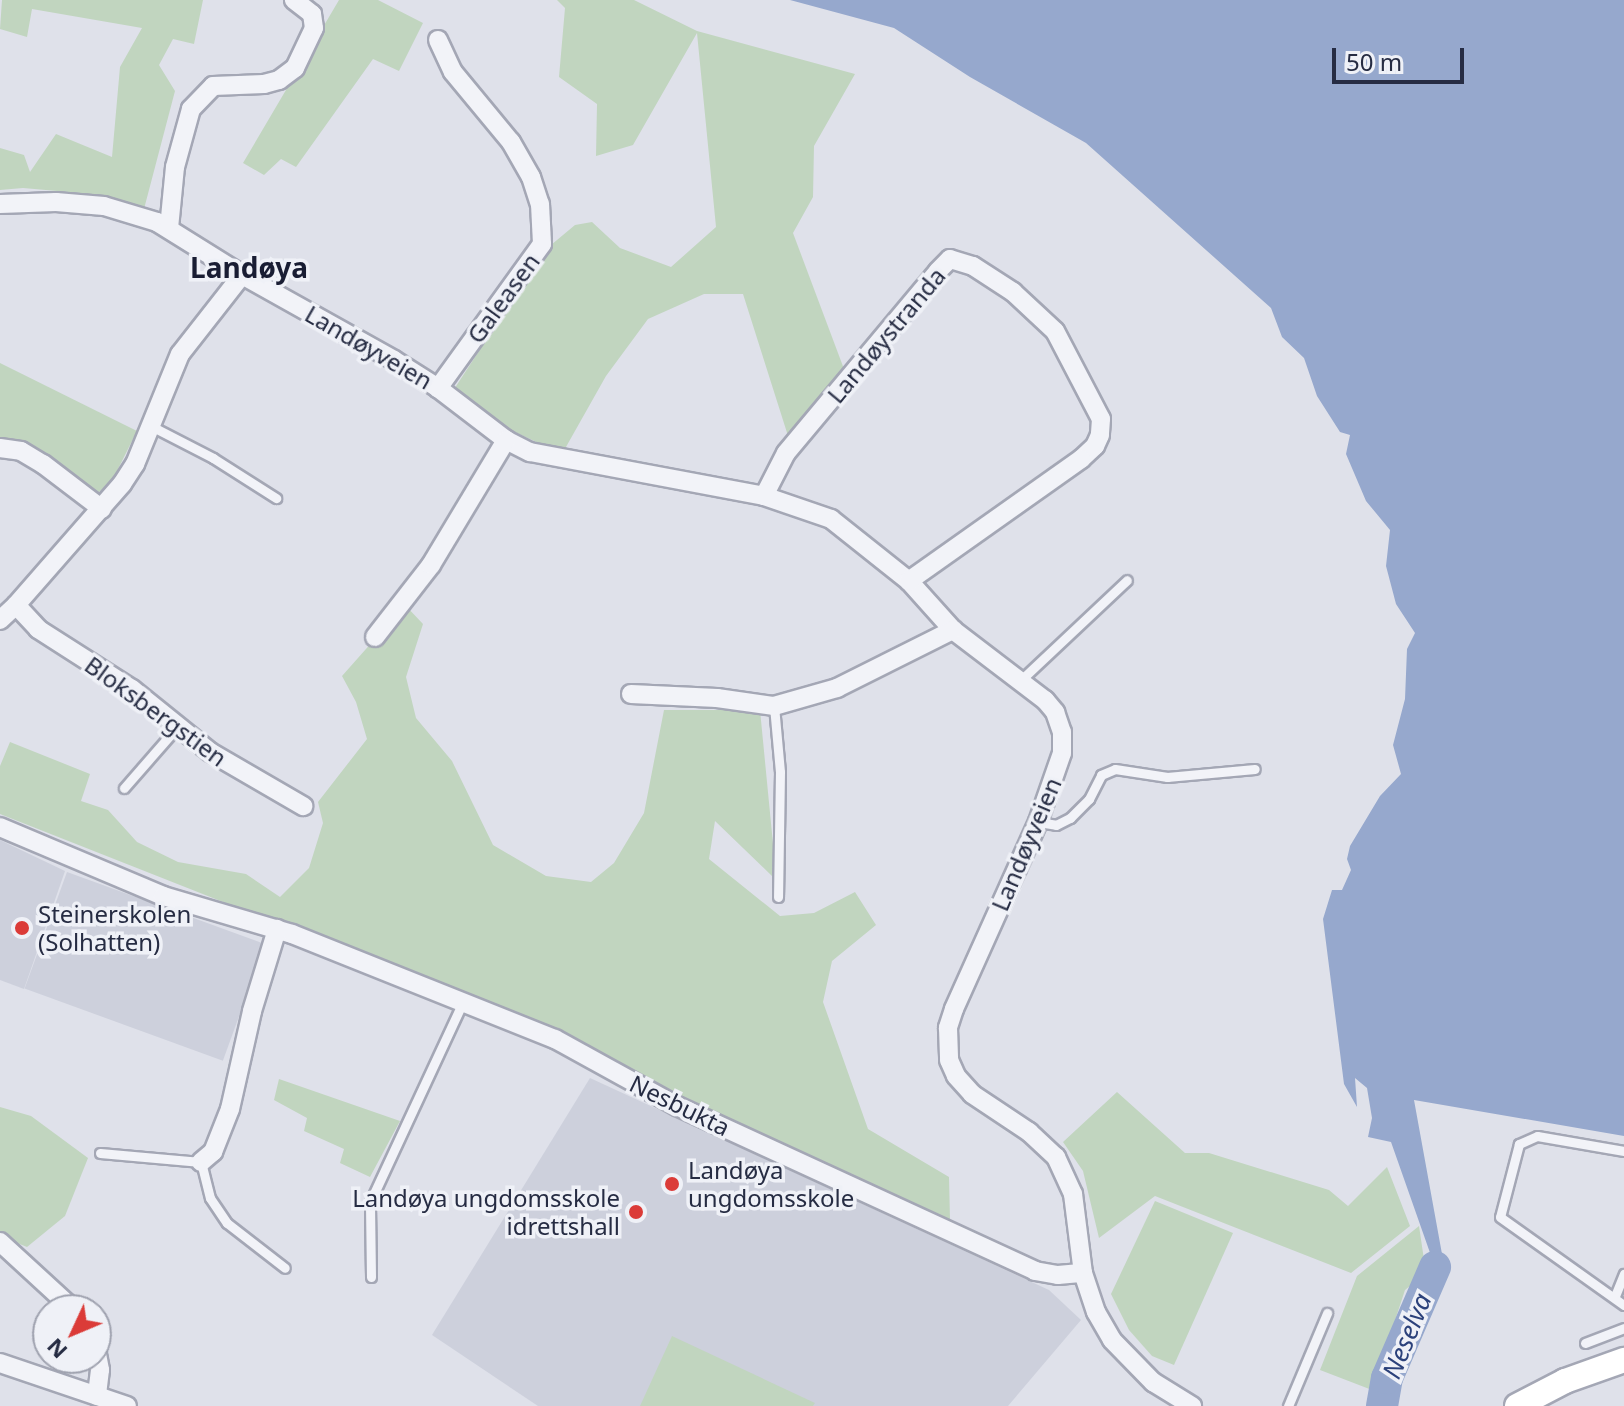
<!DOCTYPE html>
<meta charset="utf-8">
<style>
body{margin:0}
#map{position:relative;width:1624px;height:1406px;overflow:hidden;background:#dfe1ea;font-family:"Noto Sans",sans-serif}
div>[style]{position:absolute}
.built>*{inset:0;background:#cdd0dc;transform-origin:0 0}
.green>*{inset:0;background:#c1d5bf}
.water>*{inset:0;background:#96a8cd}
.river>*{height:32px;margin:-16px;padding:0 16px;transform-origin:16px;border-radius:16px;background:#96a8cd}
.roads{filter:drop-shadow(2px 0 #a4a7b5) drop-shadow(-2px 0 #a4a7b5) drop-shadow(0 2px #a4a7b5) drop-shadow(0 -2px #a4a7b5)}
.lane>*{height:9px;margin:-4.5px;padding:0 4.5px;transform-origin:4.5px;border-radius:4.5px;background:#f2f3f8}
.street>*{height:18px;margin:-9px;padding:0 9px;transform-origin:9px;border-radius:9px;background:#f2f3f8}
.secondary>*{height:24px;margin:-12px;padding:0 12px;transform-origin:12px;border-radius:12px;background:#fff}
.dots>*{width:22px;height:22px;translate:-50% -50%;box-sizing:border-box;border:4px solid #eff1f7;border-radius:50%}
span{translate:-50% -50%;white-space:nowrap;text-align:center;line-height:1.15;-webkit-text-stroke:7px #eff1f7;paint-order:stroke}
.street-label{font-size:24px;color:#262c43}
.poi-label{font-size:24px;color:#262c43}
.left{translate:0 -50%;text-align:left}
.right{translate:-100% -50%;text-align:right}
.water-label{font-size:26px;color:#2c427b;font-style:italic}
.quarter-label{font-size:28px;color:#191d33;font-weight:700}
.north{position:absolute;left:32px;top:1294px;width:80px;height:80px;box-sizing:border-box;background:#eff1f7;border:2px solid #9fa2af;border-radius:50%;rotate:226deg;font-size:22px;font-weight:700;line-height:32px;text-align:center;color:#262c43}
.north::after{content:'';display:block;margin:auto;width:28px;height:36px;background:#db3b38;clip-path:polygon(50% 0,100% 100%,50% 72%,0 100%)}
.scale{position:absolute;left:1332px;top:48px;width:132px;height:36px;box-sizing:border-box;border:4px solid #262c43;border-top:0;padding-left:10px;font-size:24px;line-height:28px;white-space:nowrap;color:#262c43;-webkit-text-stroke:6px #eff1f7;paint-order:stroke}
</style>
<div id="map">
<div class="built">
<i style="clip-path:polygon(0 840px,65px 871px,24px 989px,0 980px)"></i>
<i style="left:67px;top:872px;width:211px;height:124px;rotate:20deg"></i>
<i style="clip-path:polygon(590px 1078px,1049px 1290px,1081px 1320px,1008px 1406px,538px 1406px,432px 1335px)"></i>
</div>
<div class="green">
<i style="clip-path:polygon(2px 0,203px 0,194px 44px,173px 39px,159px 65px,175px 91px,144px 209px,80px 193px,23px 188px,0 190px,0 148px,24px 155px,30px 172px,56px 134px,112px 157px,120px 67px,142px 28px,32px 9px,27px 37px,0 29px)"></i>
<i style="clip-path:polygon(339px 0,378px 0,423px 23px,399px 71px,373px 59px,296px 167px,281px 159px,264px 175px,243px 163px)"></i>
<i style="clip-path:polygon(557px 0,634px 0,697px 31px,855px 74px,814px 146px,813px 197px,793px 233px,844px 369px,789px 439px,743px 294px,704px 294px,648px 319px,606px 376px,562px 454px,447px 400px,526px 279px,551px 245px,575px 225px,592px 222px,620px 248px,671px 267px,716px 227px,697px 33px,633px 145px,596px 156px,597px 104px,559px 77px,565px 8px)"></i>
<i style="clip-path:polygon(0 363px,137px 431px,113px 479px,97px 494px,0 440px)"></i>
<i style="clip-path:polygon(405px 605px,423px 624px,406px 677px,416px 718px,452px 761px,493px 845px,546px 876px,591px 882px,614px 863px,644px 813px,664px 710px,760px 710px,774px 854px,772px 876px,715px 821px,709px 859px,780px 916px,814px 913px,855px 892px,876px 925px,832px 961px,823px 1002px,868px 1129px,949px 1177px,950px 1220px,471px 1000px,0 814px,0 766px,10px 742px,90px 774px,81px 801px,108px 810px,137px 842px,178px 862px,246px 874px,280px 897px,309px 868px,323px 823px,318px 802px,367px 739px,356px 702px,342px 676px)"></i>
<i style="clip-path:polygon(279px 1079px,400px 1121px,370px 1177px,340px 1163px,344px 1149px,304px 1131px,307px 1118px,274px 1100px)"></i>
<i style="clip-path:polygon(1117px 1092px,1185px 1153px,1209px 1153px,1329px 1190px,1348px 1206px,1387px 1167px,1410px 1226px,1351px 1273px,1155px 1196px,1099px 1238px,1083px 1171px,1063px 1142px)"></i>
<i style="clip-path:polygon(0 1107px,31px 1116px,88px 1158px,65px 1216px,27px 1247px,0 1236px)"></i>
<i style="clip-path:polygon(1155px 1201px,1233px 1233px,1174px 1365px,1152px 1356px,1129px 1330px,1111px 1294px)"></i>
<i style="clip-path:polygon(1419px 1226px,1426px 1273px,1405px 1290px,1372px 1390px,1320px 1370px,1357px 1276px)"></i>
<i style="clip-path:polygon(672px 1336px,815px 1403px,813px 1406px,640px 1406px)"></i>
</div>
<div class="water">
<i style="clip-path:polygon(790px 0,1624px 0,1624px 1136px,1414px 1100px,1444px 1265px,1435px 1267px,1391px 1142px,1368px 1137px,1372px 1118px,1367px 1088px,1355px 1078px,1357px 1107px,1344px 1084px,1323px 919px,1332px 890px,1342px 890px,1351px 870px,1347px 859px,1350px 846px,1380px 796px,1401px 774px,1393px 745px,1405px 699px,1407px 649px,1415px 633px,1396px 604px,1386px 566px,1390px 530px,1366px 501px,1346px 454px,1350px 435px,1340px 432px,1317px 396px,1304px 358px,1282px 337px,1271px 308px,1086px 143px,970px 77px,894px 28px)"></i>
</div>
<div class="river">
<i style="left:1382px;top:1406px;width:28px;rotate:-80deg"></i>
<i style="left:1387px;top:1378px;width:121px;rotate:-66.6deg"></i>
</div>
<div class="roads">
<div class="lane">
<i style="left:151px;top:426px;width:70px;rotate:27.3deg"></i>
<i style="left:213px;top:458px;width:75px;rotate:32.4deg"></i>
<i style="left:1022px;top:679px;width:144px;rotate:-43.3deg"></i>
<i style="left:774px;top:706px;width:66px;rotate:84.8deg"></i>
<i style="left:780px;top:772px;width:125px;rotate:90.9deg"></i>
<i style="left:124px;top:788px;width:82px;rotate:-48.9deg"></i>
<i style="left:1038px;top:822px;width:18px;rotate:9deg"></i>
<i style="left:1056px;top:825px;width:16px;rotate:-27deg"></i>
<i style="left:1070px;top:818px;width:27px;rotate:-45deg"></i>
<i style="left:1089px;top:799px;width:27px;rotate:-63deg"></i>
<i style="left:1101px;top:775px;width:15px;rotate:-23deg"></i>
<i style="left:1115px;top:769px;width:53px;rotate:8.7deg"></i>
<i style="left:1167px;top:777px;width:88px;rotate:-5.2deg"></i>
<i style="left:1624px;top:1151px;width:88px;rotate:-170.2deg"></i>
<i style="left:1537px;top:1136px;width:20px;rotate:156deg"></i>
<i style="left:1519px;top:1144px;width:75px;rotate:104.6deg"></i>
<i style="left:1500px;top:1217px;width:152px;rotate:35.4deg"></i>
<i style="left:100px;top:1153px;width:101px;rotate:5.1deg"></i>
<i style="left:201px;top:1162px;width:37px;rotate:76deg"></i>
<i style="left:210px;top:1198px;width:30px;rotate:56deg"></i>
<i style="left:227px;top:1223px;width:73px;rotate:37.8deg"></i>
<i style="left:371px;top:1277px;width:75px;rotate:-90.8deg"></i>
<i style="left:370px;top:1202px;width:221px;rotate:-65.1deg"></i>
<i style="left:1615px;top:1296px;width:24px;rotate:-68deg"></i>
<i style="left:1585px;top:1343px;width:42px;rotate:-21deg"></i>
<i style="left:1288px;top:1406px;width:101px;rotate:-67.2deg"></i>
</div>
<div class="street">
<i style="left:438px;top:40px;width:35px;rotate:65deg"></i>
<i style="left:453px;top:72px;width:91px;rotate:50.4deg"></i>
<i style="left:511px;top:142px;width:40px;rotate:60.3deg"></i>
<i style="left:531px;top:177px;width:28px;rotate:72deg"></i>
<i style="left:540px;top:204px;width:40px;rotate:87.1deg"></i>
<i style="left:542px;top:244px;width:178px;rotate:125.8deg"></i>
<i style="left:0;top:204px;width:56px;rotate:-2deg"></i>
<i style="left:56px;top:202px;width:48px;rotate:4.8deg"></i>
<i style="left:104px;top:206px;width:55px;rotate:16.8deg"></i>
<i style="left:157px;top:222px;width:100px;rotate:31.9deg"></i>
<i style="left:242px;top:275px;width:174px;rotate:29.2deg"></i>
<i style="left:394px;top:360px;width:52px;rotate:32.5deg"></i>
<i style="left:438px;top:388px;width:86px;rotate:37.4deg"></i>
<i style="left:506px;top:440px;width:27px;rotate:27deg"></i>
<i style="left:530px;top:452px;width:238px;rotate:10.6deg"></i>
<i style="left:764px;top:496px;width:71px;rotate:18.9deg"></i>
<i style="left:831px;top:519px;width:100px;rotate:38.5deg"></i>
<i style="left:909px;top:581px;width:66px;rotate:48.1deg"></i>
<i style="left:953px;top:630px;width:116px;rotate:37.3deg"></i>
<i style="left:1045px;top:700px;width:16px;rotate:50deg"></i>
<i style="left:1055px;top:712px;width:21px;rotate:71deg"></i>
<i style="left:1062px;top:732px;width:21px;rotate:90deg"></i>
<i style="left:1062px;top:753px;width:73px;rotate:109.2deg"></i>
<i style="left:1038px;top:822px;width:205px;rotate:114.2deg"></i>
<i style="left:954px;top:1009px;width:20px;rotate:108deg"></i>
<i style="left:948px;top:1028px;width:32px;rotate:88deg"></i>
<i style="left:949px;top:1060px;width:17px;rotate:66deg"></i>
<i style="left:956px;top:1076px;width:24px;rotate:48deg"></i>
<i style="left:972px;top:1094px;width:69px;rotate:33.7deg"></i>
<i style="left:1029px;top:1132px;width:37px;rotate:43deg"></i>
<i style="left:1056px;top:1157px;width:41px;rotate:65.3deg"></i>
<i style="left:1073px;top:1194px;width:80px;rotate:82.8deg"></i>
<i style="left:1083px;top:1273px;width:41px;rotate:71.6deg"></i>
<i style="left:1096px;top:1312px;width:32px;rotate:60deg"></i>
<i style="left:1112px;top:1340px;width:59px;rotate:45.7deg"></i>
<i style="left:1153px;top:1382px;width:46px;rotate:31.6deg"></i>
<i style="left:169px;top:228px;width:61px;rotate:-84.4deg"></i>
<i style="left:175px;top:167px;width:60px;rotate:-74.6deg"></i>
<i style="left:191px;top:109px;width:32px;rotate:-46deg"></i>
<i style="left:213px;top:86px;width:51px;rotate:-2.2deg"></i>
<i style="left:264px;top:84px;width:16px;rotate:-15deg"></i>
<i style="left:279px;top:80px;width:20px;rotate:-37deg"></i>
<i style="left:295px;top:68px;width:44px;rotate:-64.6deg"></i>
<i style="left:314px;top:28px;width:14px;rotate:-98deg"></i>
<i style="left:312px;top:14px;width:23px;rotate:-142deg"></i>
<i style="left:242px;top:275px;width:100px;rotate:128.1deg"></i>
<i style="left:180px;top:354px;width:119px;rotate:112.2deg"></i>
<i style="left:135px;top:464px;width:24px;rotate:123deg"></i>
<i style="left:122px;top:484px;width:161px;rotate:131.2deg"></i>
<i style="left:16px;top:605px;width:33px;rotate:47deg"></i>
<i style="left:38px;top:629px;width:112px;rotate:32.6deg"></i>
<i style="left:132px;top:689px;width:100px;rotate:38.9deg"></i>
<i style="left:210px;top:752px;width:108px;rotate:30.1deg"></i>
<i style="left:0;top:448px;width:21px;rotate:8deg"></i>
<i style="left:21px;top:451px;width:26px;rotate:31deg"></i>
<i style="left:43px;top:464px;width:74px;rotate:37.3deg"></i>
<i style="left:764px;top:496px;width:48px;rotate:-62.9deg"></i>
<i style="left:786px;top:453px;width:237px;rotate:-50.1deg"></i>
<i style="left:938px;top:271px;width:17px;rotate:-45deg"></i>
<i style="left:950px;top:259px;width:24px;rotate:17deg"></i>
<i style="left:973px;top:266px;width:48px;rotate:33deg"></i>
<i style="left:1013px;top:292px;width:57px;rotate:42.9deg"></i>
<i style="left:1055px;top:331px;width:99px;rotate:62.4deg"></i>
<i style="left:1101px;top:419px;width:16px;rotate:94deg"></i>
<i style="left:1100px;top:435px;width:12px;rotate:114deg"></i>
<i style="left:1095px;top:446px;width:19px;rotate:137deg"></i>
<i style="left:1081px;top:459px;width:211px;rotate:144.7deg"></i>
<i style="left:0;top:620px;width:22px;rotate:-43deg"></i>
<i style="left:375px;top:637px;width:91px;rotate:-52.1deg"></i>
<i style="left:431px;top:565px;width:146px;rotate:-59deg"></i>
<i style="left:631px;top:694px;width:86px;rotate:2.7deg"></i>
<i style="left:717px;top:698px;width:58px;rotate:8deg"></i>
<i style="left:774px;top:706px;width:66px;rotate:-15.9deg"></i>
<i style="left:837px;top:688px;width:130px;rotate:-26.6deg"></i>
<i style="left:0;top:827px;width:177px;rotate:22.9deg"></i>
<i style="left:163px;top:896px;width:134px;rotate:16.4deg"></i>
<i style="left:292px;top:934px;width:283px;rotate:21.8deg"></i>
<i style="left:555px;top:1039px;width:139px;rotate:28.8deg"></i>
<i style="left:677px;top:1106px;width:394px;rotate:24.7deg"></i>
<i style="left:1035px;top:1271px;width:23px;rotate:10deg"></i>
<i style="left:1058px;top:1275px;width:25px;rotate:-5deg"></i>
<i style="left:201px;top:1162px;width:16px;rotate:-40deg"></i>
<i style="left:213px;top:1152px;width:46px;rotate:-68.4deg"></i>
<i style="left:230px;top:1109px;width:100px;rotate:-77.3deg"></i>
<i style="left:252px;top:1011px;width:86px;rotate:-73deg"></i>
<i style="left:0;top:1242px;width:100px;rotate:42.6deg"></i>
<i style="left:96px;top:1349px;width:21px;rotate:79deg"></i>
<i style="left:100px;top:1370px;width:26px;rotate:97deg"></i>
<i style="left:0;top:1363px;width:134px;rotate:18.7deg"></i>
</div>
<div class="secondary">
<i style="left:1517px;top:1406px;width:54px;rotate:-27.5deg"></i>
<i style="left:1565px;top:1381px;width:63px;rotate:-19.6deg"></i>
</div>
</div>
<div class="dots">
<i style="left:22px;top:928px;background:#db3b38"></i>
<i style="left:672px;top:1184px;background:#db3b38"></i>
<i style="left:636px;top:1212px;background:#db3b38"></i>
</div>
<div class="street-label">
<span style="left:503px;top:298px;rotate:-54deg">Galeasen</span>
<span style="left:886px;top:335px;rotate:-50deg">Landøystranda</span>
<span style="left:369px;top:347px;rotate:30deg">Landøyveien</span>
<span style="left:156px;top:711px;rotate:36deg">Bloksbergstien</span>
<span style="left:1026px;top:844px;rotate:-67deg">Landøyveien</span>
<span style="left:680px;top:1105px;rotate:26deg">Nesbukta</span>
</div>
<div class="poi-label">
<span class="left" style="left:38px;top:928px">Steinerskolen<br>(Solhatten)</span>
<span class="left" style="left:688px;top:1184px">Landøya<br>ungdomsskole</span>
<span class="right" style="left:620px;top:1212px">Landøya ungdomsskole<br>idrettshall</span>
</div>
<div class="water-label">
<span style="left:1407px;top:1336px;rotate:-68deg">Neselva</span>
</div>
<div class="quarter-label">
<span style="left:249px;top:267px">Landøya</span>
</div>
<div class="north">N</div>
<div class="scale">50 m</div>
</div>
